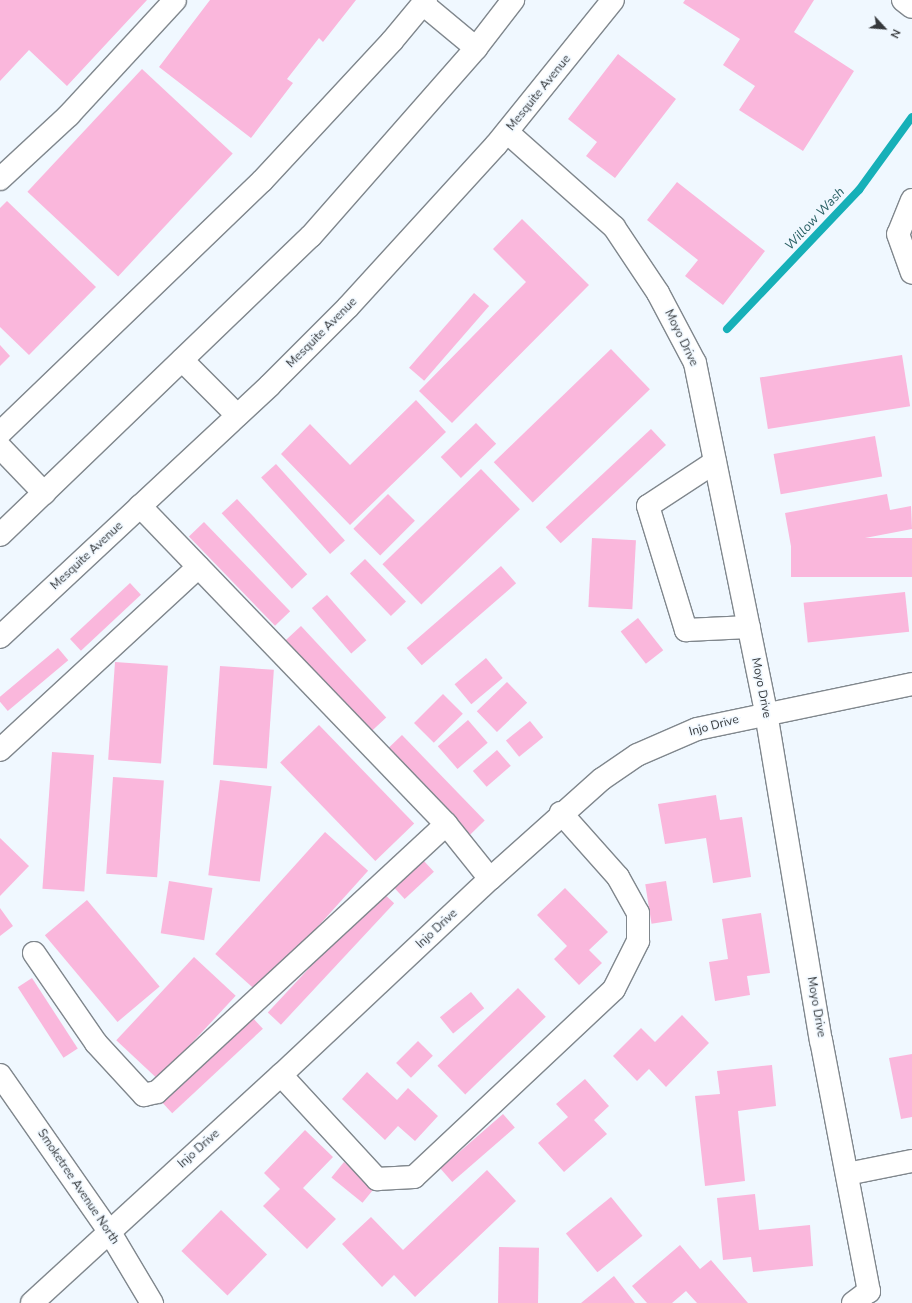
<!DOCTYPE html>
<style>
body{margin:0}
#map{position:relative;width:912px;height:1303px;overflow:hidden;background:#f0f8ff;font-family:"Nunito Sans",sans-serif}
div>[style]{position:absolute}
.stream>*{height:8px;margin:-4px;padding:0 4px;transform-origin:4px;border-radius:4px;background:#16b0b8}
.building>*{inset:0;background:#fab7dc;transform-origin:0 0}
.roads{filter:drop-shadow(1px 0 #80878d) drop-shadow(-1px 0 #80878d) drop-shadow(0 1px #80878d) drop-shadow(0 -1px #80878d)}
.minor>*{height:22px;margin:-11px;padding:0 11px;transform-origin:11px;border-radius:11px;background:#fff}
span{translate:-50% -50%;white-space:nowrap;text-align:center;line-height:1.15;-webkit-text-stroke:3px #f0f8ff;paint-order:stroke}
.street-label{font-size:12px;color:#35383b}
.water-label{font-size:13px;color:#2b6165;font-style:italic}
.north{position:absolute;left:864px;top:8px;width:40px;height:40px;-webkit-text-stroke:3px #f0f8ff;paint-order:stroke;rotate:116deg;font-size:11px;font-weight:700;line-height:16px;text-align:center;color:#35383b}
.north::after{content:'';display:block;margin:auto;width:14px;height:18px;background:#35383b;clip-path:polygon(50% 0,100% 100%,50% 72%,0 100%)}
</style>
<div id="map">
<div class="stream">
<i style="left:727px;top:329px;width:192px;rotate:-46.5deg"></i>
<i style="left:859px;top:190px;width:90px;rotate:-54deg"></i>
</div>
<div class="building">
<i style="clip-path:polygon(0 0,147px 0,67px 86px,29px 50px,0 81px)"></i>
<i style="clip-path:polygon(210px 0,356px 0,323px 42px,319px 38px,287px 79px,293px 83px,251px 138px,159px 67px)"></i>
<i style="clip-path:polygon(685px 0,814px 0,794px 32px,854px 71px,803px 151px,739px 110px,755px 86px,723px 65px,740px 39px,683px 3px)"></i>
<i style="clip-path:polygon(618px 54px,676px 99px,615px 178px,586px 156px,597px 142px,568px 119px)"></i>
<i style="left:142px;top:69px;width:124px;height:168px;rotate:43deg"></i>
<i style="clip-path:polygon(677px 182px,765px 251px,723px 305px,685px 276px,698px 260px,647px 220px)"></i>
<i style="clip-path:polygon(7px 201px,96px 287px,29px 355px,0 327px,0 208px)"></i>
<i style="clip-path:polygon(522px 219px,589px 285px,452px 423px,419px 391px,526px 282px,493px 249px)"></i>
<i style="left:474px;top:293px;width:20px;height:99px;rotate:41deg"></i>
<i style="clip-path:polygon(0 345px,10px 356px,0 366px)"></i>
<i style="left:611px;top:349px;width:56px;height:163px;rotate:46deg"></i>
<i style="left:902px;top:355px;width:52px;height:144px;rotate:81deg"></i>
<i style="clip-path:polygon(416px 400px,446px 432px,350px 525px,281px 454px,310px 424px,350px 465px)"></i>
<i style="left:476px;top:423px;width:29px;height:49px;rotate:46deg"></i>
<i style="left:651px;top:429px;width:22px;height:144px;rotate:47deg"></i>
<i style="left:875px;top:436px;width:41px;height:103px;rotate:80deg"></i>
<i style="left:276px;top:464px;width:103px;height:20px;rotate:48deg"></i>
<i style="left:481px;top:469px;width:56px;height:137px;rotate:46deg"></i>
<i style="left:388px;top:494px;width:38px;height:49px;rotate:45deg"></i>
<i style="clip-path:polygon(887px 494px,890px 510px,911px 506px,912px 529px,792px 552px,785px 513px)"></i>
<i style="left:237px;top:499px;width:103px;height:21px;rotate:47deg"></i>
<i style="left:204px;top:522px;width:124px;height:21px;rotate:46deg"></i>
<i style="left:592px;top:538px;width:44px;height:69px;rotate:3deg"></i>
<i style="left:912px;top:538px;width:39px;height:121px;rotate:90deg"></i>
<i style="left:365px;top:559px;width:59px;height:21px;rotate:46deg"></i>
<i style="left:501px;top:566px;width:23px;height:125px;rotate:49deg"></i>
<i style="left:130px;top:583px;width:16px;height:82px;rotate:47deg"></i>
<i style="left:905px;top:592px;width:40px;height:102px;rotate:84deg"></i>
<i style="left:327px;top:595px;width:60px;height:20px;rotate:49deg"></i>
<i style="left:638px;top:618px;width:41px;height:22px;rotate:52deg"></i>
<i style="left:301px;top:626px;width:125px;height:21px;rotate:47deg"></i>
<i style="left:58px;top:648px;width:16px;height:79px;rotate:50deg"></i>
<i style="left:486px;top:658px;width:26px;height:41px;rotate:50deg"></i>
<i style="left:115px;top:662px;width:53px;height:98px;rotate:4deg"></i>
<i style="left:220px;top:666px;width:54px;height:99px;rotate:4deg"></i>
<i style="left:507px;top:682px;width:29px;height:42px;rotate:46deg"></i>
<i style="left:443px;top:694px;width:28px;height:41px;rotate:45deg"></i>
<i style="left:468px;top:720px;width:30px;height:40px;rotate:49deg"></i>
<i style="left:530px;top:721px;width:21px;height:31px;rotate:51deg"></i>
<i style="left:319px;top:725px;width:137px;height:54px;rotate:46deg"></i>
<i style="left:402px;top:735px;width:119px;height:21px;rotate:46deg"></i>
<i style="left:497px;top:750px;width:21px;height:32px;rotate:49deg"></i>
<i style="left:52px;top:752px;width:42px;height:137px;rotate:4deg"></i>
<i style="left:113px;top:777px;width:51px;height:97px;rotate:4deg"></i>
<i style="left:220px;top:780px;width:52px;height:96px;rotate:7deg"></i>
<i style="clip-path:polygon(716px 795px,720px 820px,742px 817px,751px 877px,713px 883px,706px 838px,665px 844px,658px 804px)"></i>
<i style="left:325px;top:832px;width:58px;height:164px;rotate:42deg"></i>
<i style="clip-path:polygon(0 838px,29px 866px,0 896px)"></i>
<i style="left:423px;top:860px;width:16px;height:40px;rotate:47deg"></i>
<i style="left:169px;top:881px;width:44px;height:53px;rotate:9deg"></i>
<i style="left:666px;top:881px;width:40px;height:21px;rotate:81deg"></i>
<i style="clip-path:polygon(565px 888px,608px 932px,589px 950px,602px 963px,579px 985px,554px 959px,567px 946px,537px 915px)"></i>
<i style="left:381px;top:891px;width:18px;height:166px;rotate:43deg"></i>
<i style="left:87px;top:900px;width:113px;height:55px;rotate:50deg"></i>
<i style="clip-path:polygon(0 908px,13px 926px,0 936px)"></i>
<i style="clip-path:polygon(761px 913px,770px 973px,747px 976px,750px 995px,715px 1001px,709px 962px,728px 959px,722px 919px)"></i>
<i style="left:194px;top:957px;width:57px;height:114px;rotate:43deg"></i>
<i style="left:32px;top:978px;width:84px;height:17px;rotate:57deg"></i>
<i style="left:518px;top:988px;width:40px;height:112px;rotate:46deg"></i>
<i style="left:471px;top:992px;width:21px;height:40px;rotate:51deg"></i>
<i style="clip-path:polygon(682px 1015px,709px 1043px,666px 1087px,649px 1069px,637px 1081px,613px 1056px,641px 1028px,655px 1042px)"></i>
<i style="left:252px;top:1017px;width:16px;height:124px;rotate:47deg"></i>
<i style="left:418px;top:1041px;width:21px;height:31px;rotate:45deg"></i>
<i style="clip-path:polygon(912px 1054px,912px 1117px,901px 1119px,889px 1058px)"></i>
<i style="clip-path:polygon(772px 1065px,776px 1106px,738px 1111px,745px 1181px,705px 1186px,695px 1096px,720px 1094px,717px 1071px)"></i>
<i style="clip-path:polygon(367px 1072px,397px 1100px,408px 1088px,438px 1116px,415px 1141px,398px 1126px,385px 1140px,342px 1099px)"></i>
<i style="clip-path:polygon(585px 1079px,609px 1106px,594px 1120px,607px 1134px,564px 1172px,538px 1143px,568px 1117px,556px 1104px)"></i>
<i style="left:503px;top:1114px;width:18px;height:83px;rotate:49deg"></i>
<i style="clip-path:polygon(305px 1130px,333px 1157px,303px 1188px,336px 1219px,307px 1249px,263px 1206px,280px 1189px,264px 1173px)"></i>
<i style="left:344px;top:1162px;width:40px;height:20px;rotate:39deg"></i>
<i style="clip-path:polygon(487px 1170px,516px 1201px,415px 1297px,394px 1275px,382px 1287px,342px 1244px,371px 1217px,403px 1250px)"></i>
<i style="clip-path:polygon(755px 1194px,759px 1230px,810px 1225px,813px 1266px,753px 1272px,751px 1257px,723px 1260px,717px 1198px)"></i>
<i style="left:611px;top:1197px;width:50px;height:58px;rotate:51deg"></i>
<i style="left:221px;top:1210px;width:64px;height:57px;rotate:44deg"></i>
<i style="clip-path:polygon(680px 1245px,700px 1269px,711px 1260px,748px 1303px,697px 1303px,686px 1291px,672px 1303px,647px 1303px,632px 1286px)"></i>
<i style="left:499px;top:1247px;width:40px;height:56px;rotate:1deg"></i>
<i style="clip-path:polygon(614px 1276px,635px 1303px,581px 1303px)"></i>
</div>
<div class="roads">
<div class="minor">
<i style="left:903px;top:0;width:11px;rotate:38deg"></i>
<i style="left:423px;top:4px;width:69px;rotate:39.7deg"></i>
<i style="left:507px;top:132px;width:143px;rotate:41.6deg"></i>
<i style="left:614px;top:227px;width:79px;rotate:56.3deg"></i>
<i style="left:658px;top:293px;width:79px;rotate:62.1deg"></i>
<i style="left:695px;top:363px;width:357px;rotate:78.5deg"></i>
<i style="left:766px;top:713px;width:332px;rotate:80.5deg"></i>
<i style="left:821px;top:1040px;width:256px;rotate:79.2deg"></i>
<i style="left:869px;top:1291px;width:20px;rotate:143deg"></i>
<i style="left:0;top:179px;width:94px;rotate:-42.8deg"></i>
<i style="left:69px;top:115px;width:156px;rotate:-47.3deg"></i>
<i style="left:912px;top:200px;width:37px;rotate:112deg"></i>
<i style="left:898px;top:234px;width:41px;rotate:70.3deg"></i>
<i style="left:182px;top:360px;width:78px;rotate:45deg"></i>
<i style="left:0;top:433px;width:364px;rotate:-43.9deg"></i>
<i style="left:262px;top:181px;width:191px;rotate:-47.1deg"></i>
<i style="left:392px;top:41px;width:53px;rotate:-50.3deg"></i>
<i style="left:0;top:447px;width:64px;rotate:46.3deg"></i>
<i style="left:715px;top:462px;width:80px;rotate:146.7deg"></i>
<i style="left:648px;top:506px;width:130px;rotate:73deg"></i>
<i style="left:686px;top:630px;width:63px;rotate:-2.7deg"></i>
<i style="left:140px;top:506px;width:441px;rotate:46.1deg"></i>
<i style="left:446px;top:824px;width:70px;rotate:51.3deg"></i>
<i style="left:0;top:535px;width:431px;rotate:-43.9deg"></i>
<i style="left:311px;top:236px;width:250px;rotate:-48.7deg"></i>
<i style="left:476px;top:48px;width:61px;rotate:-52.4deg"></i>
<i style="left:0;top:637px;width:369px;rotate:-43deg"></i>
<i style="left:270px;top:385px;width:110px;rotate:-45deg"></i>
<i style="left:348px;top:307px;width:219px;rotate:-47.6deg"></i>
<i style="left:496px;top:145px;width:186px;rotate:-51.1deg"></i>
<i style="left:0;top:750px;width:270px;rotate:-42.7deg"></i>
<i style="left:34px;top:953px;width:109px;rotate:55.4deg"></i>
<i style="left:96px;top:1043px;width:71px;rotate:47.3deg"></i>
<i style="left:144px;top:1095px;width:13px;rotate:-13deg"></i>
<i style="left:157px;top:1092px;width:394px;rotate:-42.8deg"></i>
<i style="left:0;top:1075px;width:190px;rotate:55.1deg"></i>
<i style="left:109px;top:1231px;width:84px;rotate:59.2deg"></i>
<i style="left:281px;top:1075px;width:142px;rotate:47.3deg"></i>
<i style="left:377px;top:1179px;width:37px;rotate:-3deg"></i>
<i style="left:414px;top:1177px;width:274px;rotate:-43.2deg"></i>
<i style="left:614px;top:989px;width:54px;rotate:-63.4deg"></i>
<i style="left:638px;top:941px;width:28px;rotate:-90deg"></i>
<i style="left:638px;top:913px;width:41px;rotate:-119.1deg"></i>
<i style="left:618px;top:877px;width:86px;rotate:-131.7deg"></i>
<i style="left:847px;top:1174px;width:66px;rotate:-11.3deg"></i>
<i style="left:32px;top:1303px;width:338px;rotate:-42.5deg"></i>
<i style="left:281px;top:1075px;width:287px;rotate:-43.2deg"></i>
<i style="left:490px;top:879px;width:150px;rotate:-41.8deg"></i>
<i style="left:602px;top:779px;width:42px;rotate:-34.4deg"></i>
<i style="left:637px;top:755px;width:65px;rotate:-23.4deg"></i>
<i style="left:697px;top:729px;width:220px;rotate:-11.8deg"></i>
</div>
</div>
<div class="street-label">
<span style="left:539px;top:93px;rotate:-51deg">Mesquite Avenue</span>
<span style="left:322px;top:333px;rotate:-45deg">Mesquite Avenue</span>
<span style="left:681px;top:338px;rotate:64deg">Moyo Drive</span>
<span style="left:87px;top:556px;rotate:-43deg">Mesquite Avenue</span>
<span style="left:761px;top:688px;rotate:79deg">Moyo Drive</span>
<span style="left:714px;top:726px;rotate:-15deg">Injo Drive</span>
<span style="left:437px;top:929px;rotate:-43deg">Injo Drive</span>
<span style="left:816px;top:1007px;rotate:80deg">Moyo Drive</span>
<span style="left:199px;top:1149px;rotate:-42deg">Injo Drive</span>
<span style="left:78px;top:1187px;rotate:56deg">Smoketree Avenue North</span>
</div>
<div class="water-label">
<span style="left:815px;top:219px;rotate:-47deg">Willow Wash</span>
</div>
<div class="north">N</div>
</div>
